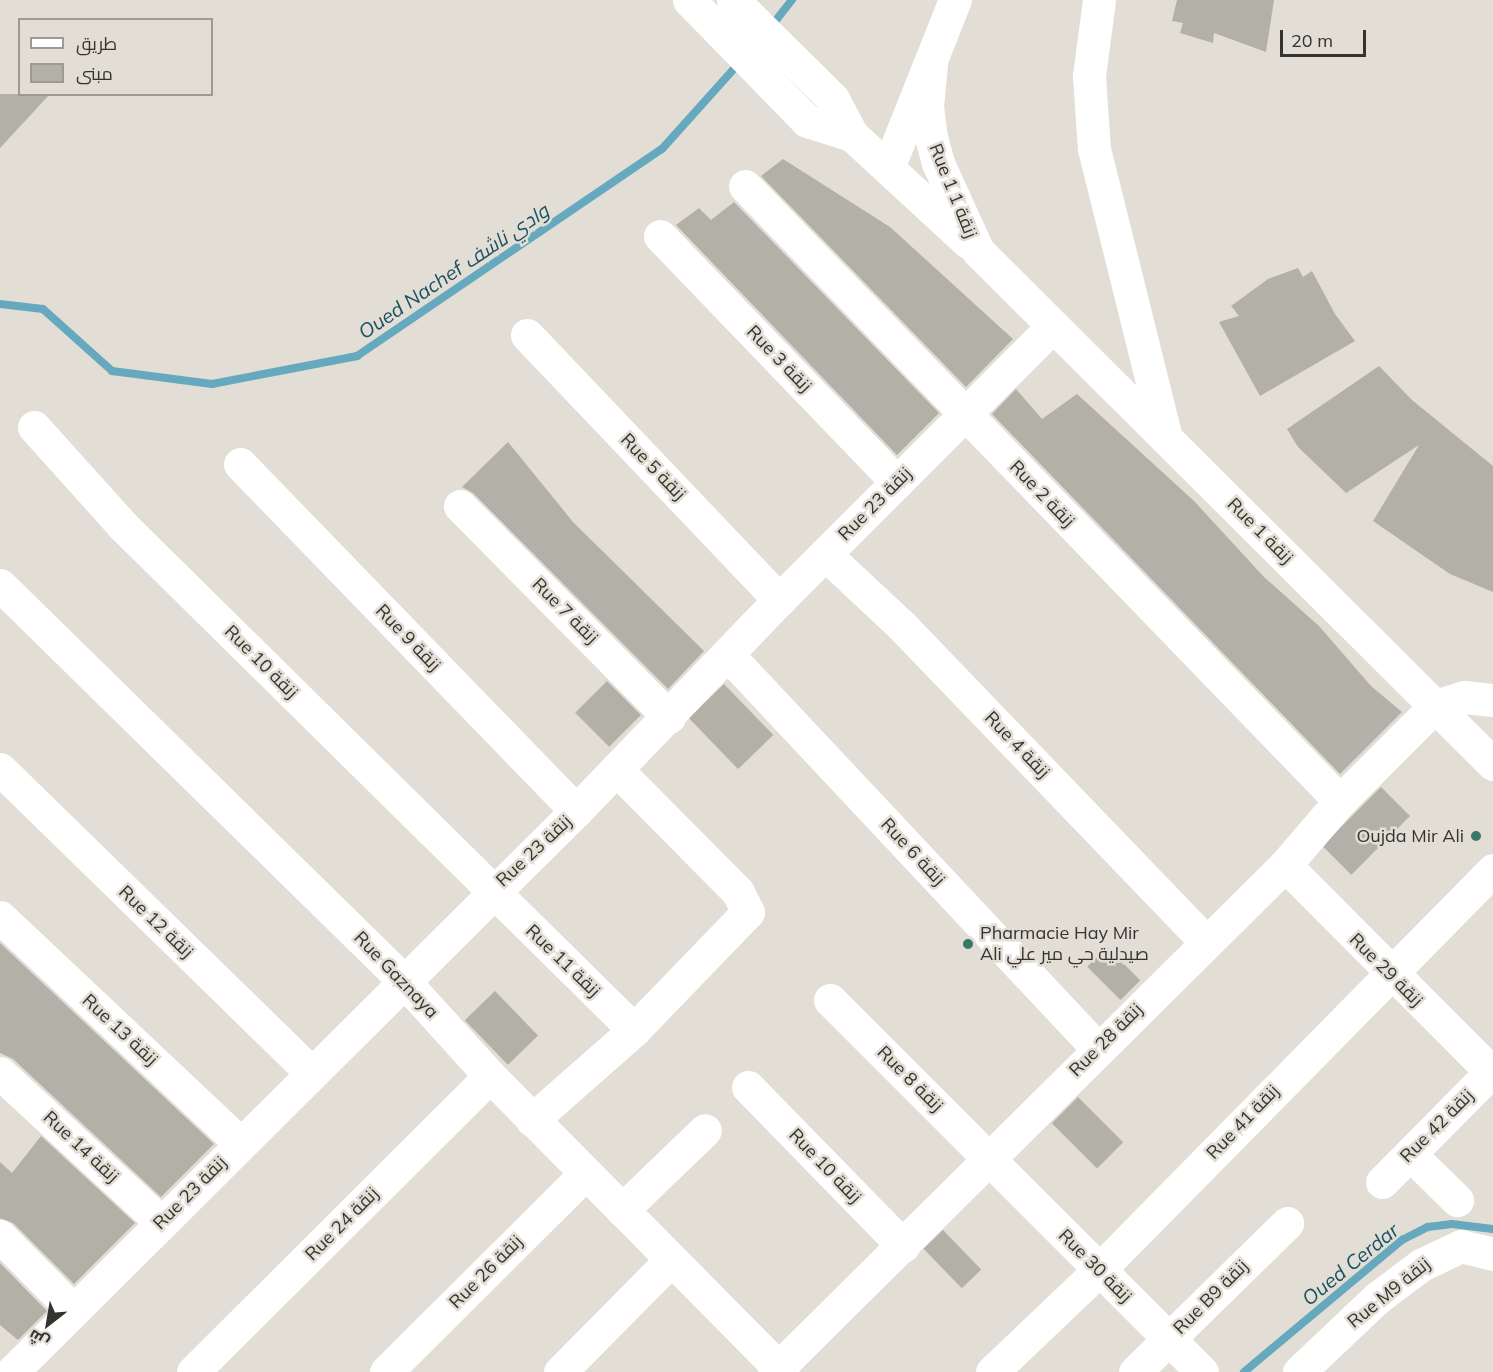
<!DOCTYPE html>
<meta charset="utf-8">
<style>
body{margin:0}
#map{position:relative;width:1493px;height:1372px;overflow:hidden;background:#e2ded5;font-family:Mulish,Cairo,sans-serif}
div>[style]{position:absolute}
.stream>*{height:8px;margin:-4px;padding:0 4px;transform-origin:4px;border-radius:4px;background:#66a9be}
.building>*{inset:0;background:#b3b0a8;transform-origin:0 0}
.minor>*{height:33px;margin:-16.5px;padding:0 16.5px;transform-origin:16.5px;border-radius:16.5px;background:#fff}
.dots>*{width:16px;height:16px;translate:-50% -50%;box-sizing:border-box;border:3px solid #e2ded5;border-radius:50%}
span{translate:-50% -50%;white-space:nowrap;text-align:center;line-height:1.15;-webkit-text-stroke:5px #e2ded5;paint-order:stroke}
.street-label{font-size:18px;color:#353330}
.poi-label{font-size:18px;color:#353330}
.right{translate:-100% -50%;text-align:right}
.left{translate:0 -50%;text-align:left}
.water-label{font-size:20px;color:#195162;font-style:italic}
.legend{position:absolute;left:18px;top:18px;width:195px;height:78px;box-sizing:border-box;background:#e2ded5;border:2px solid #9d9a93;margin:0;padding:8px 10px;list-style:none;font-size:18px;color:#353330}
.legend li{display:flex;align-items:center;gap:12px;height:30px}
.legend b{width:30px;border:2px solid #9d9a93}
.north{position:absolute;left:18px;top:1294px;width:60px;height:60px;-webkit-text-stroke:4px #e2ded5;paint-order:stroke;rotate:211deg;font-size:16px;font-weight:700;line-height:24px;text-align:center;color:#353330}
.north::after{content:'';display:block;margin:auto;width:21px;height:27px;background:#353330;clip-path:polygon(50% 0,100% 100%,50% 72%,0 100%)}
.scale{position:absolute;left:1280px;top:30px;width:86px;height:27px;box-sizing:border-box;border:3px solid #353330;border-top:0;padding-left:8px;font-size:18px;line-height:21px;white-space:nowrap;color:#353330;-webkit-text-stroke:4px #e2ded5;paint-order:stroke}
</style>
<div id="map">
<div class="stream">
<i style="left:770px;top:28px;width:36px;rotate:-52deg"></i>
<i style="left:0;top:304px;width:43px;rotate:6.6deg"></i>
<i style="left:43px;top:309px;width:93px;rotate:41.9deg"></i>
<i style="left:112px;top:371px;width:101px;rotate:7.4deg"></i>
<i style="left:212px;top:384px;width:148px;rotate:-10.9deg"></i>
<i style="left:357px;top:356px;width:369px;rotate:-34.2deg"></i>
<i style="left:662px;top:149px;width:117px;rotate:-48.1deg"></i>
<i style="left:1244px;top:1372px;width:206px;rotate:-39.9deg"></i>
<i style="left:1402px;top:1240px;width:29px;rotate:-27deg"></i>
<i style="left:1428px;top:1227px;width:24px;rotate:-7deg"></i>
<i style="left:1452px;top:1224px;width:41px;rotate:7deg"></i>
</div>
<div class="building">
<i style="clip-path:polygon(1177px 0,1274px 0,1266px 52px,1214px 33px,1213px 43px,1180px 33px,1183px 23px,1172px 21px)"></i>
<i style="clip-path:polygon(0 94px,50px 94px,0 148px)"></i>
<i style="clip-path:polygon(783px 159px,890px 227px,1013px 339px,966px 387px,761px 176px)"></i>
<i style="clip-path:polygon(734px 202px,939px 413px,897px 455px,676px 225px,699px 208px,711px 220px)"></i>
<i style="clip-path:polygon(1298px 268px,1303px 277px,1312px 271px,1335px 314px,1355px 341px,1260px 396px,1219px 322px,1239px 316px,1231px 306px,1268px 279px)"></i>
<i style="clip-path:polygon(1379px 366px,1412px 400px,1493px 466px,1493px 592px,1450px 574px,1373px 521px,1419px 445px,1346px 493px,1298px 447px,1287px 429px)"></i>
<i style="clip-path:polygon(1016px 389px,1042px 419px,1077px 394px,1194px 501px,1264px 577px,1319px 626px,1371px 686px,1402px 712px,1340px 774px,992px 414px)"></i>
<i style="clip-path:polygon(508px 442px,573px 522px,704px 651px,668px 689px,473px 493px,462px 487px)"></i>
<i style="left:607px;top:681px;width:48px;height:45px;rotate:45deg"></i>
<i style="left:724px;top:684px;width:71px;height:49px;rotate:46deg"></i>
<i style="left:1381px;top:787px;width:41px;height:83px;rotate:45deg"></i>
<i style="clip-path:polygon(0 943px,214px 1144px,161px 1197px,13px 1059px,0 1053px)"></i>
<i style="left:1107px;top:947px;width:47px;height:28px;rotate:45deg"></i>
<i style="left:495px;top:991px;width:62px;height:42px;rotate:46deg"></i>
<i style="left:1078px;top:1097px;width:64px;height:37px;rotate:45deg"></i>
<i style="clip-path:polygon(41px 1136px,135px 1223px,74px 1284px,13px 1223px,0 1218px,0 1162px,12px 1173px)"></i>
<i style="left:943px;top:1230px;width:55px;height:27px;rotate:46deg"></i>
<i style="clip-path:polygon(0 1263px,47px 1311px,18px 1340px,0 1325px)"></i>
</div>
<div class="minor">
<i style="left:689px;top:0;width:169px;rotate:45.7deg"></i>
<i style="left:807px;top:121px;width:47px;rotate:17.3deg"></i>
<i style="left:733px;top:0;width:141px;rotate:44.7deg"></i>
<i style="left:833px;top:99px;width:41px;rotate:62.2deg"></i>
<i style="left:852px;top:135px;width:158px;rotate:42.7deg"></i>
<i style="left:1099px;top:0;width:77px;rotate:97.5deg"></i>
<i style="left:1089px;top:76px;width:73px;rotate:86.1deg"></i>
<i style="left:1094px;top:149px;width:298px;rotate:76deg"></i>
<i style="left:931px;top:64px;width:42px;rotate:95.4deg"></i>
<i style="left:927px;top:106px;width:31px;rotate:83deg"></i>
<i style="left:931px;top:137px;width:27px;rotate:75deg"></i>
<i style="left:938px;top:163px;width:97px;rotate:65.6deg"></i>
<i style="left:978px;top:251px;width:727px;rotate:44.89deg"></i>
<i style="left:888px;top:168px;width:181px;rotate:-68.3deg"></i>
<i style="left:745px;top:186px;width:856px;rotate:45.95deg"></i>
<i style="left:660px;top:236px;width:342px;rotate:46.1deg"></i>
<i style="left:527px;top:335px;width:366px;rotate:46.4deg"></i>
<i style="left:34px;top:427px;width:133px;rotate:48deg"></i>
<i style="left:123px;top:526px;width:718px;rotate:44.6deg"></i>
<i style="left:240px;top:464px;width:483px;rotate:45.9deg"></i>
<i style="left:460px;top:506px;width:297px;rotate:45.3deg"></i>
<i style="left:825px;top:554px;width:104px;rotate:43.1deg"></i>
<i style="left:901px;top:625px;width:438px;rotate:46.1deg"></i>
<i style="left:0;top:585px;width:564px;rotate:44.43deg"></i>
<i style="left:403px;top:980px;width:130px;rotate:47.8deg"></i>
<i style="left:490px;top:1076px;width:416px;rotate:45.3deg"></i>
<i style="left:729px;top:656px;width:538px;rotate:46.81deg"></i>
<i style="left:0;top:769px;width:436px;rotate:44.3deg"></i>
<i style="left:1285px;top:865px;width:292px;rotate:45.1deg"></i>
<i style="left:0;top:917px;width:330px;rotate:43.3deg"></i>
<i style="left:830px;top:1000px;width:526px;rotate:45deg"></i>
<i style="left:0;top:1073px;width:219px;rotate:42.8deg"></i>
<i style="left:748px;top:1087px;width:222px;rotate:45.7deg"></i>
<i style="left:532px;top:1120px;width:136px;rotate:-41.4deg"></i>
<i style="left:634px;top:1030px;width:164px;rotate:-46deg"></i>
<i style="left:748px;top:912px;width:22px;rotate:-117deg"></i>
<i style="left:738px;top:892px;width:173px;rotate:-134.8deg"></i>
<i style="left:1410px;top:1154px;width:66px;rotate:44.4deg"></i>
<i style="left:1382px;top:1182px;width:158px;rotate:-45.3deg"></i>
<i style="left:622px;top:1210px;width:115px;rotate:-43.9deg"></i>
<i style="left:0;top:1236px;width:104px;rotate:45.4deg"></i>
<i style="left:12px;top:1372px;width:795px;rotate:-44.85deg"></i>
<i style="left:576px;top:811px;width:293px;rotate:-46.1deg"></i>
<i style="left:779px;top:600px;width:387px;rotate:-45deg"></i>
<i style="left:193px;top:1372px;width:419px;rotate:-44.9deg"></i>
<i style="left:386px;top:1372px;width:282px;rotate:-44.9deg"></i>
<i style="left:560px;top:1372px;width:158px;rotate:-45.3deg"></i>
<i style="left:774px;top:1372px;width:720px;rotate:-44.77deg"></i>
<i style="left:1285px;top:865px;width:84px;rotate:-49.3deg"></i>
<i style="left:1340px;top:801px;width:134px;rotate:-45deg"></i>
<i style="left:1435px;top:706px;width:30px;rotate:-17deg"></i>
<i style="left:1464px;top:697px;width:29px;rotate:6deg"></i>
<i style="left:992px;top:1372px;width:146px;rotate:-43.6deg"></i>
<i style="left:1098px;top:1271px;width:563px;rotate:-45.43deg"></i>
<i style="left:1135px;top:1372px;width:213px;rotate:-44.4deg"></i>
<i style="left:1299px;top:1372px;width:108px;rotate:-43.5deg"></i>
<i style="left:1377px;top:1298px;width:55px;rotate:-36.9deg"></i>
<i style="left:1421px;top:1265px;width:44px;rotate:-25.4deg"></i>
<i style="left:1461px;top:1246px;width:33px;rotate:14deg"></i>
</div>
<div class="dots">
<i style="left:1476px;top:836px;background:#3a7764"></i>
<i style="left:968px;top:944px;background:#3a7764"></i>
</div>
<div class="street-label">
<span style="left:953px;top:191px;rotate:68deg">Rue 1 زنقة 1</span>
<span style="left:779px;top:359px;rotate:46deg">Rue 3 زنقة</span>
<span style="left:653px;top:467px;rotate:46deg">Rue 5 زنقة</span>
<span style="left:1042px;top:494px;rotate:46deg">Rue 2 زنقة</span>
<span style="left:875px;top:504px;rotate:-45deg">Rue 23 زنقة</span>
<span style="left:1260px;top:531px;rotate:45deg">Rue زنقة 1</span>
<span style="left:565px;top:611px;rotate:45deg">Rue 7 زنقة</span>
<span style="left:408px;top:638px;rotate:46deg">Rue 9 زنقة</span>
<span style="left:261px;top:662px;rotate:45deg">Rue 10 زنقة</span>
<span style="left:1017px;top:745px;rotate:46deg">Rue 4 زنقة</span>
<span style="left:534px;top:851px;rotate:-43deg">Rue 23 زنقة</span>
<span style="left:913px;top:852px;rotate:47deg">Rue 6 زنقة</span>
<span style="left:156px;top:922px;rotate:44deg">Rue 12 زنقة</span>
<span style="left:563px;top:961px;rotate:44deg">Rue 11 زنقة</span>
<span style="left:1386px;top:970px;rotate:45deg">Rue 29 زنقة</span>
<span style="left:396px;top:975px;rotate:46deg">Rue Gaznaya</span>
<span style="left:120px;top:1030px;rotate:43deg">Rue 13 زنقة</span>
<span style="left:1106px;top:1040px;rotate:-45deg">Rue 28 زنقة</span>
<span style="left:910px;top:1079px;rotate:45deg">Rue 8 زنقة</span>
<span style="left:1243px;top:1122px;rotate:-46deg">Rue 41 زنقة</span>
<span style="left:1437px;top:1126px;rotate:-45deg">Rue 42 زنقة</span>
<span style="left:81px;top:1147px;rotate:43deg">Rue 14 زنقة</span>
<span style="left:825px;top:1166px;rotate:46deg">Rue 10 زنقة</span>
<span style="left:190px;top:1193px;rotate:-45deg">Rue 23 زنقة</span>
<span style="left:342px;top:1224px;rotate:-45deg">Rue 24 زنقة</span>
<span style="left:1095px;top:1266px;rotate:45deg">Rue 30 زنقة</span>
<span style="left:486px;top:1272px;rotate:-45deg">Rue 26 زنقة</span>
<span style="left:1389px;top:1293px;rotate:-39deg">Rue M9 زنقة</span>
<span style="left:1211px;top:1297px;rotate:-45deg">Rue B9 زنقة</span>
</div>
<div class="poi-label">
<span class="right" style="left:1464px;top:836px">Oujda Mir Ali</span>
<span class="left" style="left:980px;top:944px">Pharmacie Hay Mir<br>Ali صيدلية حي مير علي</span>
</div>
<div class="water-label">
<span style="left:453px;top:271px;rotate:-34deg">Oued Nachef وادي ناشف</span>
<span style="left:1350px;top:1264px;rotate:-39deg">Oued Cerdar</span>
</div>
<ul class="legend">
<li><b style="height:8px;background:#fff"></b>طريق</li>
<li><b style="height:16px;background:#b3b0a8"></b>مبنى</li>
</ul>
<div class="north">ش</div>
<div class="scale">20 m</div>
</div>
